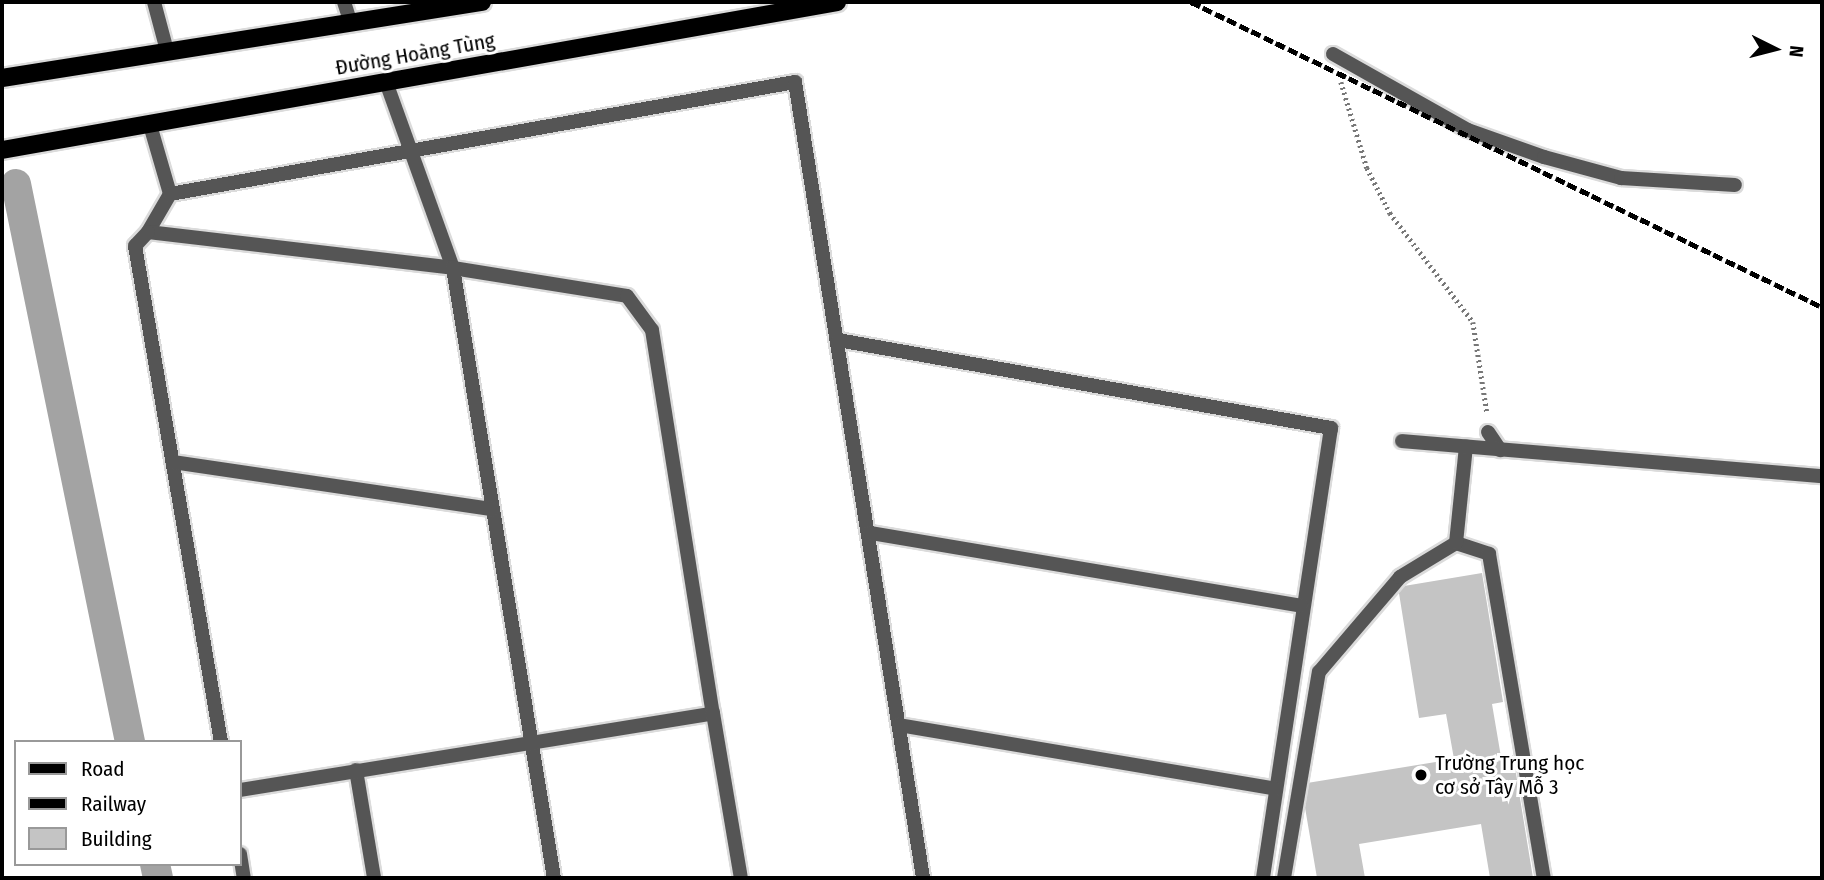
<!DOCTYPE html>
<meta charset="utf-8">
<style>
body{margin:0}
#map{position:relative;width:1824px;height:880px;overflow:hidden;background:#fff;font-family:"Fira Sans Condensed",sans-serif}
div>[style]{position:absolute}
.canal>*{height:30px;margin:-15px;padding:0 15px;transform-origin:15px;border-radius:15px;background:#a3a3a3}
.building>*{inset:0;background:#c4c4c4}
.path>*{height:4.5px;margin-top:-2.25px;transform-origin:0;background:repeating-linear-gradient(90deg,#777 0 2px,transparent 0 5.5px)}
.roads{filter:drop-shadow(2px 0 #dbdbdb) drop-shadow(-2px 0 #dbdbdb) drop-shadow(0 2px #dbdbdb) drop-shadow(0 -2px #dbdbdb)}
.lane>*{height:14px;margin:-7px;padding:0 7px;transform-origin:7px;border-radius:7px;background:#555}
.street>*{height:14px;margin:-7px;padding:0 7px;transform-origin:7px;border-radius:7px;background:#555}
.primary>*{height:18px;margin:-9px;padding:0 9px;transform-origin:9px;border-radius:9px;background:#000}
.rail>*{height:5px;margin-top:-2.5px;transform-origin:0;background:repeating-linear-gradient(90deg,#000 0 10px,transparent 0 13.5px)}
.dots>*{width:19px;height:19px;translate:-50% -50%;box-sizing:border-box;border:4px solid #fff;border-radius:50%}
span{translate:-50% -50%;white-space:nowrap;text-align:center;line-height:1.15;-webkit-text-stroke:6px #fff;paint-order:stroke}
.street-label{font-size:21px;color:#000}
.poi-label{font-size:21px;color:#000}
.left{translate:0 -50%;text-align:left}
.frame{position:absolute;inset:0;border:4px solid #000;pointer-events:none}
.legend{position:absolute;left:14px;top:740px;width:228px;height:126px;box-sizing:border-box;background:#fff;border:2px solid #999;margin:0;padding:9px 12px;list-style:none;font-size:21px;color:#000}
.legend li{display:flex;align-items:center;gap:14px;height:35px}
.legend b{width:35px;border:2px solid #999}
.north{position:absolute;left:1740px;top:14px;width:70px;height:70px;-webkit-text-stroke:5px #fff;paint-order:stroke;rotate:96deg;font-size:19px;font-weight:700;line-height:28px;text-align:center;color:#000}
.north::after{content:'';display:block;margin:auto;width:24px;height:32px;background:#000;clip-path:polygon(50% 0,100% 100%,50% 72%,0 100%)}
</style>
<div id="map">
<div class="canal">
<i style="left:16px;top:184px;width:570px;rotate:78.45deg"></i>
<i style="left:155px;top:864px;width:14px;rotate:78deg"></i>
</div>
<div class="building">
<i style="clip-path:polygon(1482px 573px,1503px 702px,1492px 704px,1501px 757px,1513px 755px,1533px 878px,1490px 878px,1481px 824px,1359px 844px,1365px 878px,1317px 878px,1301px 784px,1454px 759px,1446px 714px,1419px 718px,1398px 587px)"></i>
</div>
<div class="path">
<i style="left:1341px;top:82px;width:90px;rotate:73.2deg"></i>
<i style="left:1367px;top:168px;width:51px;rotate:62.9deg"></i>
<i style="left:1390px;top:213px;width:137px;rotate:52.7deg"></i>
<i style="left:1473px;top:322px;width:91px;rotate:81.2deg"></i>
</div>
<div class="roads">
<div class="lane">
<i style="left:154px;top:2px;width:51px;rotate:75.1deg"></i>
<i style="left:344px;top:2px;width:22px;rotate:72deg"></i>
<i style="left:1333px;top:54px;width:155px;rotate:29.4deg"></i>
<i style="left:1468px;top:130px;width:81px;rotate:19.6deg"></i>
<i style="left:1544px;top:157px;width:80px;rotate:15.3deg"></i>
<i style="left:1621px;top:178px;width:114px;rotate:3.5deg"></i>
<i style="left:386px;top:82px;width:198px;rotate:70.2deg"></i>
<i style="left:453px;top:268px;width:176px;rotate:9.1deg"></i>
<i style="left:627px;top:296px;width:42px;rotate:53.7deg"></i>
<i style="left:652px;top:330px;width:388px;rotate:81deg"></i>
<i style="left:150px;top:125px;width:72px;rotate:73.8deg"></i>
<i style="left:170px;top:194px;width:44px;rotate:120.1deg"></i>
<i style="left:148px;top:232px;width:307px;rotate:6.7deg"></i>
<i style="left:453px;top:268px;width:618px;rotate:80.6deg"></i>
<i style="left:170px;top:194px;width:635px;rotate:-10.16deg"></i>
<i style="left:795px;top:82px;width:806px;rotate:80.86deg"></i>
<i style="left:148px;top:232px;width:19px;rotate:133deg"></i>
<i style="left:135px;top:246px;width:503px;rotate:80.16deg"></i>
<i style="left:838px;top:340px;width:501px;rotate:10.12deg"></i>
<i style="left:1331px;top:428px;width:455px;rotate:98.6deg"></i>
<i style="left:1488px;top:432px;width:22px;rotate:56deg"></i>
<i style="left:173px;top:462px;width:323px;rotate:8.4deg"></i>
<i style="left:871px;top:533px;width:436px;rotate:9.6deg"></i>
<i style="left:1456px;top:543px;width:35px;rotate:18deg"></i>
<i style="left:1489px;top:554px;width:329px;rotate:80.4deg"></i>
<i style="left:899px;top:725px;width:382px;rotate:9.6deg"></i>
<i style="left:356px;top:770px;width:109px;rotate:80.5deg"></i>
<i style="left:240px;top:790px;width:479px;rotate:-9.2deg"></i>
<i style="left:713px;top:713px;width:167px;rotate:80.4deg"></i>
<i style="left:240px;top:854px;width:24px;rotate:81deg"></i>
<i style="left:1284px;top:878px;width:209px;rotate:-80.4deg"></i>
<i style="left:1319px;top:672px;width:125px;rotate:-49.5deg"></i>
<i style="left:1400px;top:577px;width:66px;rotate:-31.3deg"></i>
<i style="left:1456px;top:543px;width:97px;rotate:-84.1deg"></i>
</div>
<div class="street">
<i style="left:1402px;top:441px;width:421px;rotate:4.8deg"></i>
</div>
<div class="primary">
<i style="left:2px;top:78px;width:486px;rotate:-9deg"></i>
<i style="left:2px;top:150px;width:848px;rotate:-10.05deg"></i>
</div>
</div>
<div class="rail">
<i style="left:1191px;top:2px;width:701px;rotate:25.8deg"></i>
</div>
<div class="dots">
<i style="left:1421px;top:775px;background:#000"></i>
</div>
<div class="street-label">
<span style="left:415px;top:54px;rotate:-10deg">Đường Hoàng Tùng</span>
</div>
<div class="poi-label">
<span class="left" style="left:1435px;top:775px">Trường Trung học<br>cơ sở Tây Mỗ 3</span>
</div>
<div class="frame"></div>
<ul class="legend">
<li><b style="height:9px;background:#000"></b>Road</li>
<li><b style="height:9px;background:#000"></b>Railway</li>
<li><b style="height:19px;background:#c4c4c4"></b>Building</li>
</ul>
<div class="north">N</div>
</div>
